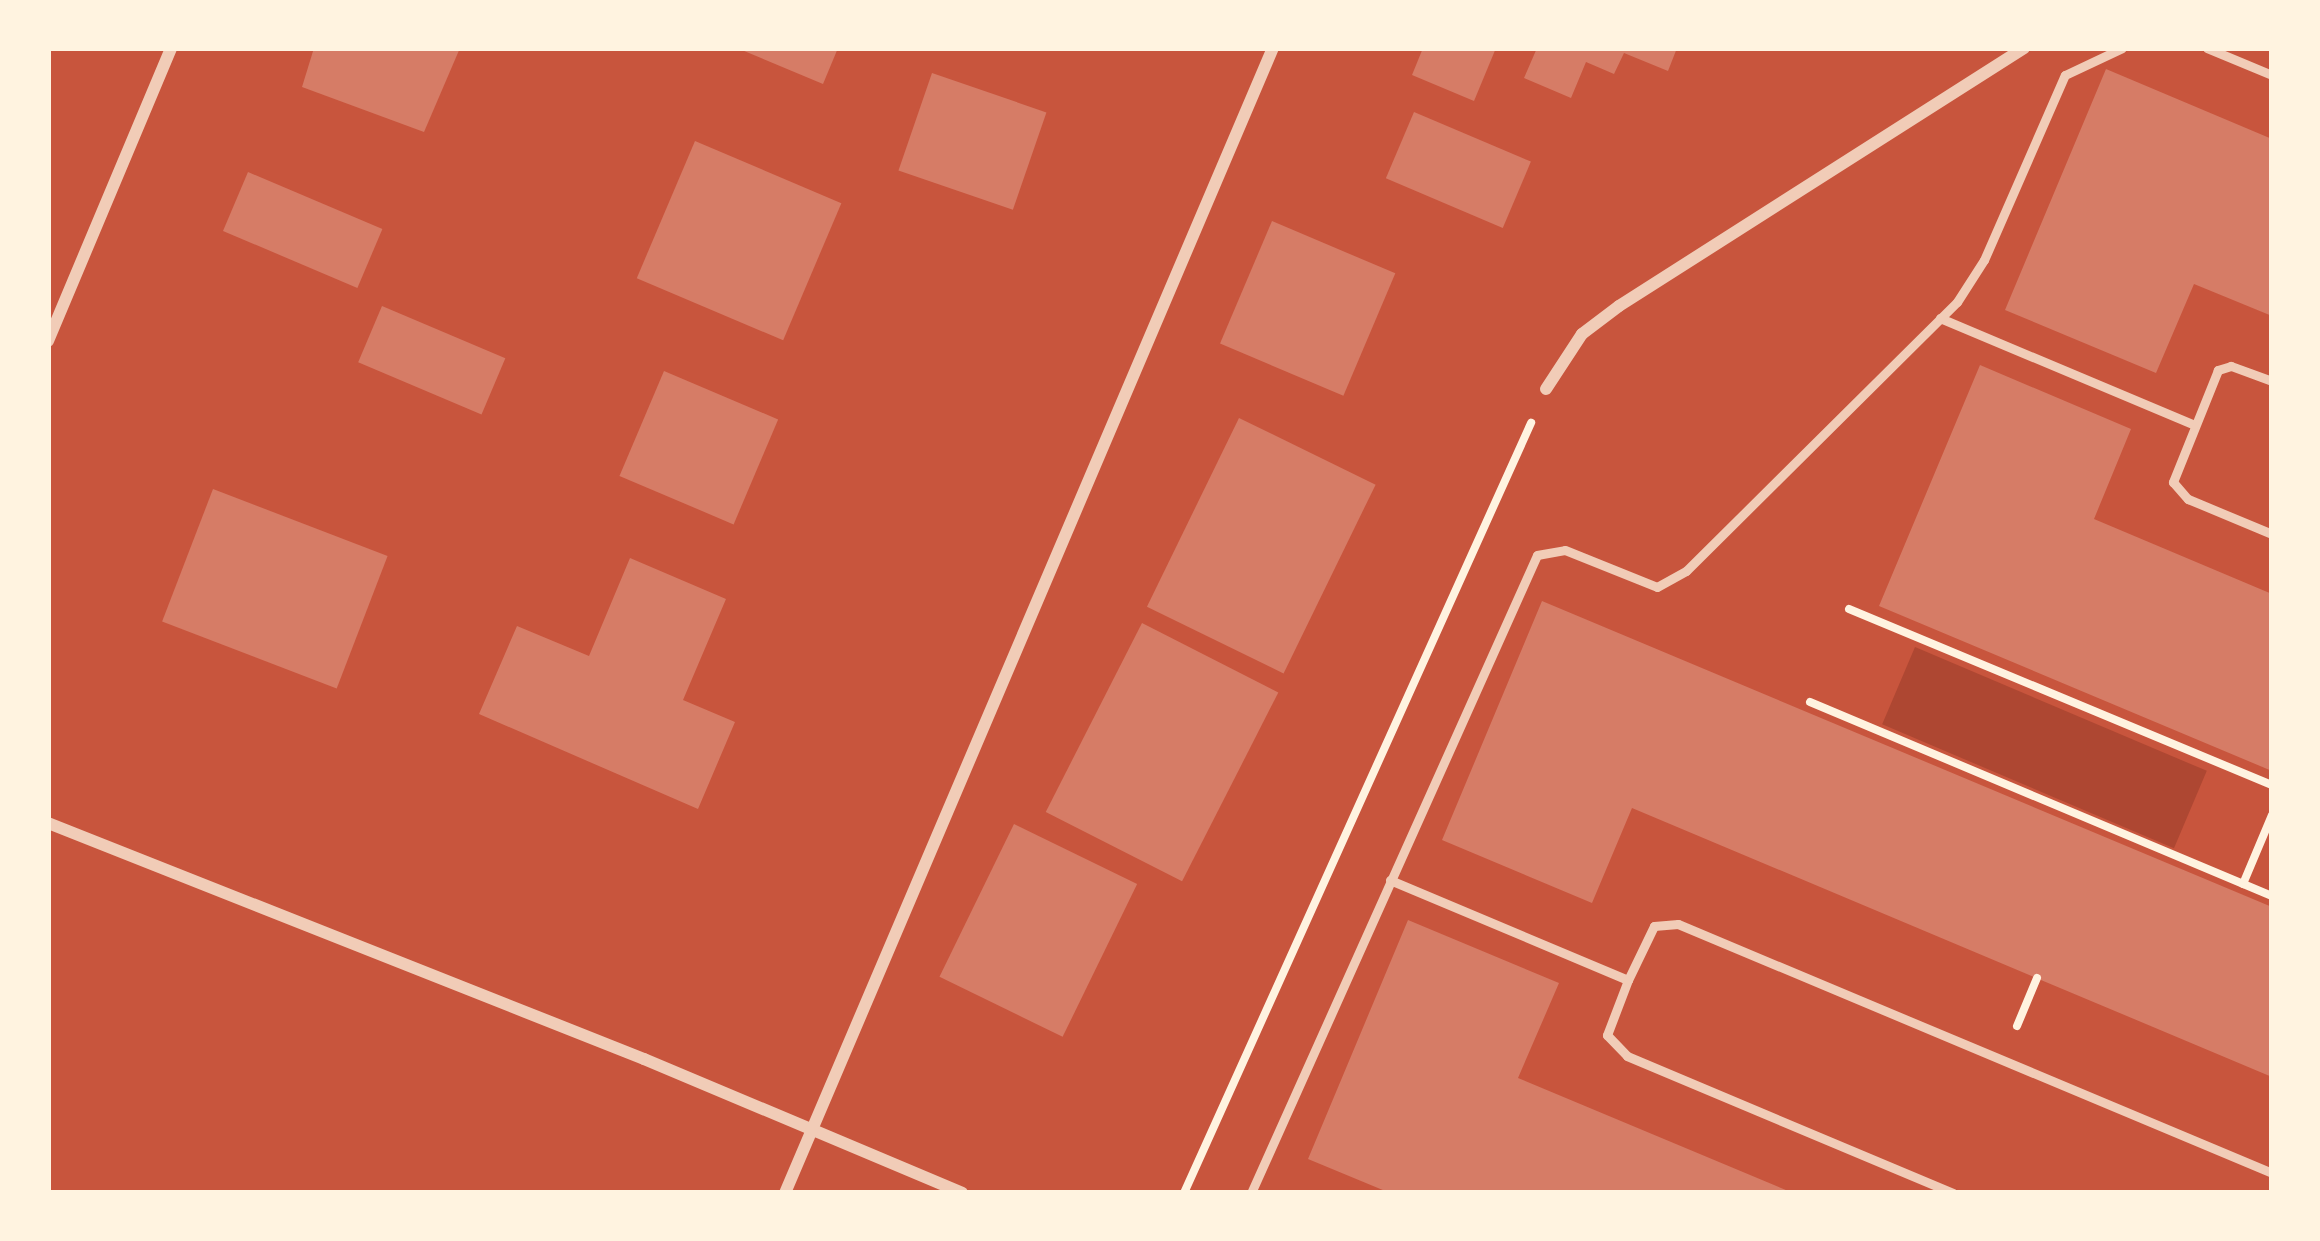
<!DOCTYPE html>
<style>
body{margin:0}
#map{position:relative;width:2320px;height:1241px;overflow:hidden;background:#c8553d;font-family:"Times New Roman",serif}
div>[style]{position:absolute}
.green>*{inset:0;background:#ae4732;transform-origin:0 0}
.building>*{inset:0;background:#d67c66;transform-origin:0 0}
.path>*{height:8px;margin:-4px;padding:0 4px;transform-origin:4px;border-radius:4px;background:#fff3e0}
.service>*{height:9px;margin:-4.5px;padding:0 4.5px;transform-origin:4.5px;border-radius:4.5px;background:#f1ccb7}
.minor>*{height:12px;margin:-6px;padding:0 6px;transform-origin:6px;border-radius:6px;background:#f1ccb7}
span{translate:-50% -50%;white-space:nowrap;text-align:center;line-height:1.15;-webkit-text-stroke:12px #fff3e0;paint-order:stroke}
.frame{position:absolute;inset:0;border:51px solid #fff3e0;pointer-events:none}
</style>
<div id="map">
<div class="green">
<i style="left:1915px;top:647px;width:317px;height:84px;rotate:23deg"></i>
</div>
<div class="building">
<i style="clip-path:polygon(314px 48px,460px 48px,424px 132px,302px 87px)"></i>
<i style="clip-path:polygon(737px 48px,838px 48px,823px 84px)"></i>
<i style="clip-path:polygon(1423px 48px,1496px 48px,1474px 101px,1412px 75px)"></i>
<i style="clip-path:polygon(1537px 48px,1677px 48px,1668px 71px,1624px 53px,1614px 74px,1586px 62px,1571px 98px,1524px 78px)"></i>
<i style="clip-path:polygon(2106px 69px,2272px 139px,2272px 316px,2194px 284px,2156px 373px,2005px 310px)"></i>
<i style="left:932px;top:73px;width:121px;height:103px;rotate:19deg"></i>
<i style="left:1414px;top:112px;width:127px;height:72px;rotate:23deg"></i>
<i style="left:695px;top:141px;width:159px;height:149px;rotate:23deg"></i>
<i style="left:248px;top:172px;width:146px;height:64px;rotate:23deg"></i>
<i style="left:1272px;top:221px;width:134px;height:133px;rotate:23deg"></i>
<i style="left:382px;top:306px;width:134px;height:61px;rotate:23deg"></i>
<i style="clip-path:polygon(1980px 365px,2131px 429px,2094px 519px,2272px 594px,2272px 771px,1879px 606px)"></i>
<i style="left:664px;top:371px;width:124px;height:114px;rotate:23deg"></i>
<i style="left:1239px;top:418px;width:152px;height:210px;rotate:26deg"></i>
<i style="left:213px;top:489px;width:187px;height:142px;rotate:21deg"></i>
<i style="clip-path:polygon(630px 558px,726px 599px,683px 700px,735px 722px,698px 809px,479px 714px,517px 626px,589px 656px)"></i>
<i style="clip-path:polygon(1542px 601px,2272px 907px,2272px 1077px,1632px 808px,1592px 903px,1442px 840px)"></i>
<i style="left:1142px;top:623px;width:153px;height:212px;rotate:27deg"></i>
<i style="left:1014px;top:824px;width:137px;height:170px;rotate:26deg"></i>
<i style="clip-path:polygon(1408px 920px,1559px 983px,1518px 1078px,1793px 1193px,1390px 1193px,1308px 1159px)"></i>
</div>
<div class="path">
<i style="left:1849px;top:609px;width:458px;rotate:22.6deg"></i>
<i style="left:1810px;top:702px;width:501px;rotate:22.78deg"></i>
<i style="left:2243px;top:884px;width:75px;rotate:-67.2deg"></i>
<i style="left:2017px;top:1026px;width:52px;rotate:-67.4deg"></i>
<i style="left:1184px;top:1193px;width:845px;rotate:-65.74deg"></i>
</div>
<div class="service">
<i style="left:2207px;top:48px;width:70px;rotate:22.6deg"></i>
<i style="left:1940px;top:318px;width:276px;rotate:22.8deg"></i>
<i style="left:2272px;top:381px;width:44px;rotate:-159.9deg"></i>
<i style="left:2231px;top:366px;width:14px;rotate:163deg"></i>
<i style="left:2218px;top:370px;width:121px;rotate:111.9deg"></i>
<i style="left:2173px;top:482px;width:23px;rotate:49deg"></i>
<i style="left:2188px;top:499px;width:91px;rotate:22.6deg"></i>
<i style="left:1390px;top:880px;width:258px;rotate:22.8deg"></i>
<i style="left:1628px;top:980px;width:59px;rotate:110.9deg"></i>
<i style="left:1607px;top:1035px;width:29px;rotate:46deg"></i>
<i style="left:1627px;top:1056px;width:354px;rotate:22.8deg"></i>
<i style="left:1628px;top:980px;width:60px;rotate:-64.3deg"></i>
<i style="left:1654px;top:926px;width:24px;rotate:-5deg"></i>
<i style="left:1678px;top:924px;width:644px;rotate:22.74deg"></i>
<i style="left:1251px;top:1193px;width:699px;rotate:-65.85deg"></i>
<i style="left:1537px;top:555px;width:28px;rotate:-10deg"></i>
<i style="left:1565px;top:550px;width:99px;rotate:21.9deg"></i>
<i style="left:1657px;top:587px;width:33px;rotate:-29deg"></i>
<i style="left:1686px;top:571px;width:382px;rotate:-44.8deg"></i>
<i style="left:1957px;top:302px;width:50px;rotate:-57.3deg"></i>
<i style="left:1984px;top:260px;width:202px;rotate:-66.4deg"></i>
<i style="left:2065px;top:75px;width:63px;rotate:-25.3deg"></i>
</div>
<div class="minor">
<i style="left:48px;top:341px;width:318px;rotate:-67.2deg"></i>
<i style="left:1546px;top:389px;width:66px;rotate:-56.8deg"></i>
<i style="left:1582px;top:334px;width:46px;rotate:-37.1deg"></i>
<i style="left:1619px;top:306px;width:480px;rotate:-32.5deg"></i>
<i style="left:48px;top:823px;width:641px;rotate:21.6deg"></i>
<i style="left:644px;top:1059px;width:345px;rotate:22.8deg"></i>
<i style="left:785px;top:1193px;width:1245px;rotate:-66.92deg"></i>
</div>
<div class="frame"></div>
</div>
